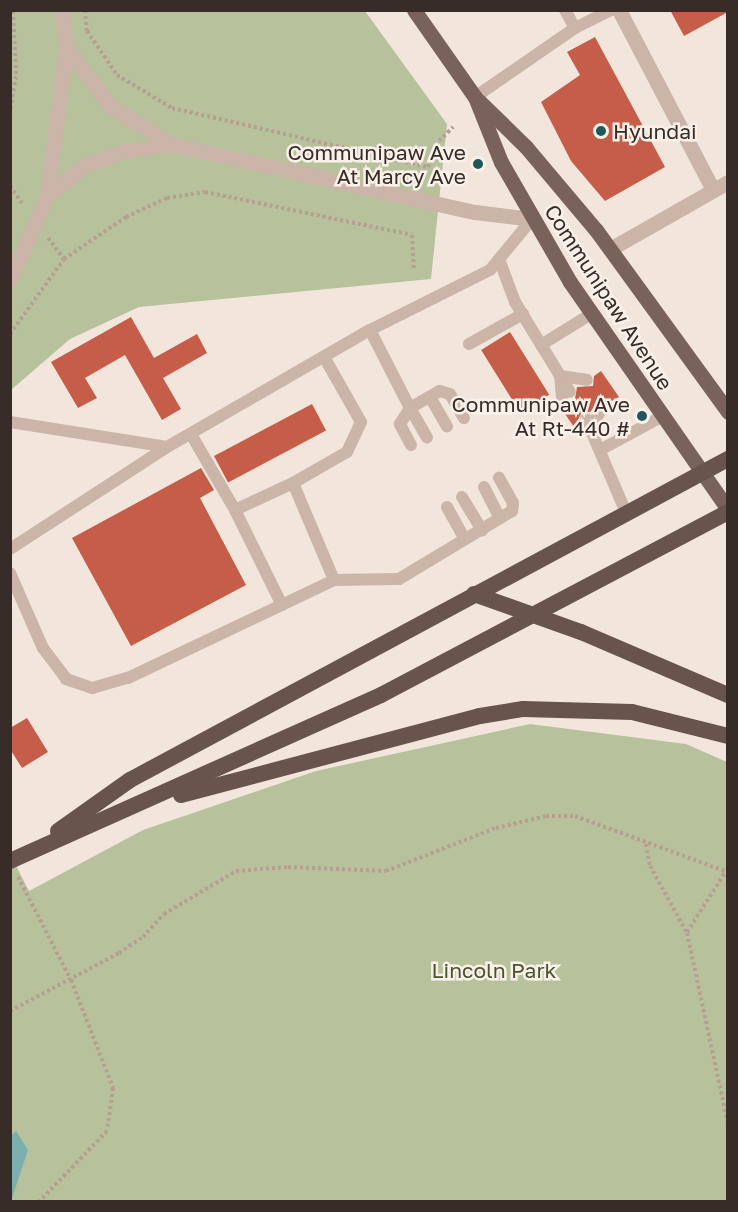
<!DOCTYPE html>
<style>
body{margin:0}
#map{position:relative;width:738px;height:1212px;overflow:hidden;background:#f2e6dc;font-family:"Golos Text",sans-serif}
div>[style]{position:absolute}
.green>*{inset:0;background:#b7c19c}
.water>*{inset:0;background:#7bafad}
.building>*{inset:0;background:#c55d48;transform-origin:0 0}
.path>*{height:4px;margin-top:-2px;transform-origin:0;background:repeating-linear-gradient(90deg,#b69f92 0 3px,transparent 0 6px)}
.service>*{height:12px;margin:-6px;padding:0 6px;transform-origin:6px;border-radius:6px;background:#cab5a8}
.minor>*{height:15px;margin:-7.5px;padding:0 7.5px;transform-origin:7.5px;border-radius:7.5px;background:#cab5a8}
.primary>*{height:15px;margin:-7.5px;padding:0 7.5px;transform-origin:7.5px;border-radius:7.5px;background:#79625a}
.trunk>*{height:16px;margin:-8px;padding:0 8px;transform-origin:8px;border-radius:8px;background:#68544c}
.dots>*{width:16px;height:16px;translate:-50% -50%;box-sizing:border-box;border:3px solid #f9f1e9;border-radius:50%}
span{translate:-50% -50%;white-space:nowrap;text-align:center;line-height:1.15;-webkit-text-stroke:5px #f9f1e9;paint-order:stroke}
.poi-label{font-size:21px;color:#372c28}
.left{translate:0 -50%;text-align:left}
.right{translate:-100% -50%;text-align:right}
.street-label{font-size:21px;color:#372c28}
.park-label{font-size:21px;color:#49552c}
.frame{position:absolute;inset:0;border:12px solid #372c28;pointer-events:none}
</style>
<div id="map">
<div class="green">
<i style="clip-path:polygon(11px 11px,365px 11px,447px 124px,431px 279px,139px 307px,70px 339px,11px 390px)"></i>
<i style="clip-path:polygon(530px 724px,686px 744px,727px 762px,727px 1201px,11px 1201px,10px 854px,29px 891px,143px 830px,316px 771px)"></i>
</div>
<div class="water">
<i style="clip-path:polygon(16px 1131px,28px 1150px,11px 1201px,11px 1136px)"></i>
</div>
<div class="building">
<i style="clip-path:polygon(670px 10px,728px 10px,728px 12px,684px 36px)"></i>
<i style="clip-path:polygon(595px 37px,665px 167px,605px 201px,571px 161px,541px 102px,580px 75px,567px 52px)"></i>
<i style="clip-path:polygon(131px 317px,154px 358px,197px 334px,207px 353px,163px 378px,181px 409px,162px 420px,125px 355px,85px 378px,97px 398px,78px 408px,51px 362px)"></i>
<i style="left:510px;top:332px;width:74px;height:34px;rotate:58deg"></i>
<i style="clip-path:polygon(601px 371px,619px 397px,610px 402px,601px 399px,590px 412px,582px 412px,574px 427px,559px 405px,575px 399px,577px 387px,593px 386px,594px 376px)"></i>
<i style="left:312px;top:404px;width:30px;height:111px;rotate:62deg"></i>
<i style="clip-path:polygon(201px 468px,214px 490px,200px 498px,246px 585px,131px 646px,72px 538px)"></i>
<i style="clip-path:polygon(27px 718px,48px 752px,22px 768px,10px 749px,10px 728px)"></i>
</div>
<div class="path">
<i style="left:85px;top:10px;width:21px;rotate:85deg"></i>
<i style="left:87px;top:31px;width:53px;rotate:55.7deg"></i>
<i style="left:117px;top:75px;width:64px;rotate:31deg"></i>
<i style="left:172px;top:108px;width:263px;rotate:13deg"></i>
<i style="left:428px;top:167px;width:28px;rotate:-67deg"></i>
<i style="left:439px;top:141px;width:20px;rotate:-45deg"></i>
<i style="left:10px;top:115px;width:41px;rotate:-81.7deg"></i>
<i style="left:16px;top:74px;width:64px;rotate:-92.7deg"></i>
<i style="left:10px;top:186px;width:21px;rotate:55deg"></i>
<i style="left:48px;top:238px;width:26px;rotate:53deg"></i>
<i style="left:64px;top:259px;width:75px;rotate:-34.1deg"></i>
<i style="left:126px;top:217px;width:45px;rotate:-24.9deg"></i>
<i style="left:167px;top:198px;width:38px;rotate:-9deg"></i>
<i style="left:205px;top:192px;width:211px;rotate:11.7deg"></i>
<i style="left:412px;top:235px;width:34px;rotate:87deg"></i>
<i style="left:10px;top:334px;width:92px;rotate:-54.2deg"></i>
<i style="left:646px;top:844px;width:22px;rotate:80deg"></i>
<i style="left:650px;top:866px;width:77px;rotate:61.1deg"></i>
<i style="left:687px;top:933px;width:196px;rotate:77.9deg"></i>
<i style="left:18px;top:877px;width:116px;rotate:62.8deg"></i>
<i style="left:71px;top:980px;width:116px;rotate:68.7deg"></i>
<i style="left:113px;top:1088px;width:43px;rotate:97.9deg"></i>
<i style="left:107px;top:1131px;width:98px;rotate:133.8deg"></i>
<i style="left:687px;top:932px;width:72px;rotate:-57.4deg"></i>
<i style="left:10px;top:1011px;width:123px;rotate:-28deg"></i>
<i style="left:119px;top:953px;width:29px;rotate:-34deg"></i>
<i style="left:143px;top:937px;width:31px;rotate:-48deg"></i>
<i style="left:164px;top:914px;width:84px;rotate:-30.8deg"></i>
<i style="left:236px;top:871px;width:52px;rotate:-4.4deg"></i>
<i style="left:288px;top:867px;width:98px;rotate:2.3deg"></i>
<i style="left:386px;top:871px;width:118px;rotate:-21.4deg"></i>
<i style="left:496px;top:828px;width:51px;rotate:-13.5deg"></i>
<i style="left:546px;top:816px;width:29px"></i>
<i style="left:575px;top:816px;width:163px;rotate:20.1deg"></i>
</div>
<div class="service">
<i style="left:565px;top:10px;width:21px;rotate:61deg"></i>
<i style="left:475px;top:97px;width:121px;rotate:-34.6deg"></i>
<i style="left:575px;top:28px;width:40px;rotate:-26.6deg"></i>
<i style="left:499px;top:259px;width:46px;rotate:69.6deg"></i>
<i style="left:515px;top:302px;width:105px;rotate:58.6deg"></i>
<i style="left:370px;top:330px;width:88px;rotate:62.9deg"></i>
<i style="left:410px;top:408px;width:34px;rotate:-30deg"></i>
<i style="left:440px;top:391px;width:10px;rotate:17deg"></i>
<i style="left:450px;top:394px;width:28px;rotate:60deg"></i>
<i style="left:469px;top:344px;width:62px;rotate:-29.1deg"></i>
<i style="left:541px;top:345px;width:59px;rotate:-31.8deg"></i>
<i style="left:430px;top:397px;width:34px;rotate:60deg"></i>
<i style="left:562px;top:397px;width:21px;rotate:-95deg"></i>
<i style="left:560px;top:376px;width:27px;rotate:8deg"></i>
<i style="left:586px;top:419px;width:99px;rotate:66.8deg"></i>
<i style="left:10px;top:422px;width:159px;rotate:9deg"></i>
<i style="left:167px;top:447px;width:234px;rotate:-30deg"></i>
<i style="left:370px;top:330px;width:134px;rotate:-26.6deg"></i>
<i style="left:490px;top:270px;width:66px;rotate:-50.5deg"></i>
<i style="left:585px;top:425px;width:5px;rotate:11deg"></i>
<i style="left:590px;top:426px;width:24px;rotate:-54deg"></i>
<i style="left:192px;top:436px;width:86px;rotate:59.8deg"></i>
<i style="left:235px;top:510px;width:64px;rotate:-25deg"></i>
<i style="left:411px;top:445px;width:24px;rotate:-118deg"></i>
<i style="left:400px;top:424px;width:19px;rotate:-58deg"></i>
<i style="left:410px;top:408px;width:34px;rotate:60deg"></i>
<i style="left:600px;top:450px;width:72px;rotate:-28.4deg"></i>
<i style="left:484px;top:487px;width:35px;rotate:63deg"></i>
<i style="left:462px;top:497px;width:39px;rotate:59deg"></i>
<i style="left:447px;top:507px;width:37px;rotate:61deg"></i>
<i style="left:235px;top:510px;width:106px;rotate:63.7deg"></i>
<i style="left:10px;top:549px;width:187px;rotate:-33deg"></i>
<i style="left:10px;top:573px;width:82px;rotate:66.3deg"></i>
<i style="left:43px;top:648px;width:39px;rotate:53deg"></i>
<i style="left:66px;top:679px;width:28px;rotate:19deg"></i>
<i style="left:92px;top:688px;width:37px;rotate:-16deg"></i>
<i style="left:128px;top:678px;width:228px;rotate:-25.4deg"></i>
<i style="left:334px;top:580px;width:105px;rotate:-112.9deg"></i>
<i style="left:293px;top:483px;width:62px;rotate:-29.9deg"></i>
<i style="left:347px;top:452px;width:33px;rotate:-65deg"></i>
<i style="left:361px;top:422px;width:75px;rotate:-119.6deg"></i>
<i style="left:334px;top:580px;width:65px;rotate:-0.9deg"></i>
<i style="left:399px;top:579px;width:118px;rotate:-31.1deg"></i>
<i style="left:500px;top:518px;width:14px;rotate:-30deg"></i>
<i style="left:512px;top:511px;width:8px;rotate:-83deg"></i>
<i style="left:513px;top:503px;width:29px;rotate:-119deg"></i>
</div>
<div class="minor">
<i style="left:619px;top:10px;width:203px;rotate:62.4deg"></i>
<i style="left:66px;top:47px;width:74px;rotate:53.3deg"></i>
<i style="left:110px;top:106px;width:71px;rotate:32.3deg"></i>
<i style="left:170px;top:144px;width:312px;rotate:12.6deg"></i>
<i style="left:475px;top:212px;width:57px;rotate:7deg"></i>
<i style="left:47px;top:196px;width:51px;rotate:-38.7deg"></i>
<i style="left:87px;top:164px;width:36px;rotate:-19deg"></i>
<i style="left:121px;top:152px;width:50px;rotate:-9.3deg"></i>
<i style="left:610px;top:249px;width:136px;rotate:-29.6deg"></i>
<i style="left:10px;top:280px;width:92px;rotate:-66.2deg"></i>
<i style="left:47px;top:196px;width:150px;rotate:-82.7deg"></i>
<i style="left:66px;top:47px;width:37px;rotate:-96deg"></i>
</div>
<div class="primary">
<i style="left:414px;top:10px;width:106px;rotate:55deg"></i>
<i style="left:475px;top:97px;width:70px;rotate:68.2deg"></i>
<i style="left:501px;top:162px;width:138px;rotate:60.1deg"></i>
<i style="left:570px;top:282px;width:277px;rotate:55.2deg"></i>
<i style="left:479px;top:101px;width:66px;rotate:44.4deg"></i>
<i style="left:526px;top:147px;width:109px;rotate:49.9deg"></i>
<i style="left:596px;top:230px;width:225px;rotate:54deg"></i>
</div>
<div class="trunk">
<i style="left:474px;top:594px;width:114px;rotate:19.6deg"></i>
<i style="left:581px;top:632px;width:160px;rotate:23.2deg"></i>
<i style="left:181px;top:795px;width:309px;rotate:-14.8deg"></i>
<i style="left:480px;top:716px;width:44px;rotate:-9.2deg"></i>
<i style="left:523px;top:709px;width:109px;rotate:1.6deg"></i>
<i style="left:632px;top:712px;width:99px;rotate:14deg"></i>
<i style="left:58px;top:831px;width:88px;rotate:-35.3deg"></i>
<i style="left:130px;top:780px;width:679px;rotate:-28.23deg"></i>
<i style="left:10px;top:861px;width:406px;rotate:-24.1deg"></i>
<i style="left:381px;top:695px;width:392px;rotate:-27.8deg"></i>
</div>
<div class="dots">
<i style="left:601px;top:131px;background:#1e5858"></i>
<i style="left:478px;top:164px;background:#1e5858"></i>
<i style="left:642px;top:416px;background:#1e5858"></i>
</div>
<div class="poi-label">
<span class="left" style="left:613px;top:131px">Hyundai</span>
<span class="right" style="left:466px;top:164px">Communipaw Ave<br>At Marcy Ave</span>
<span class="right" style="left:630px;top:416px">Communipaw Ave<br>At Rt-440 #</span>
</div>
<div class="street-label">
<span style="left:609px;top:297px;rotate:57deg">Communipaw Avenue</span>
</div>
<div class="park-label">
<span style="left:494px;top:970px">Lincoln Park</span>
</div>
<div class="frame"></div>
</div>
